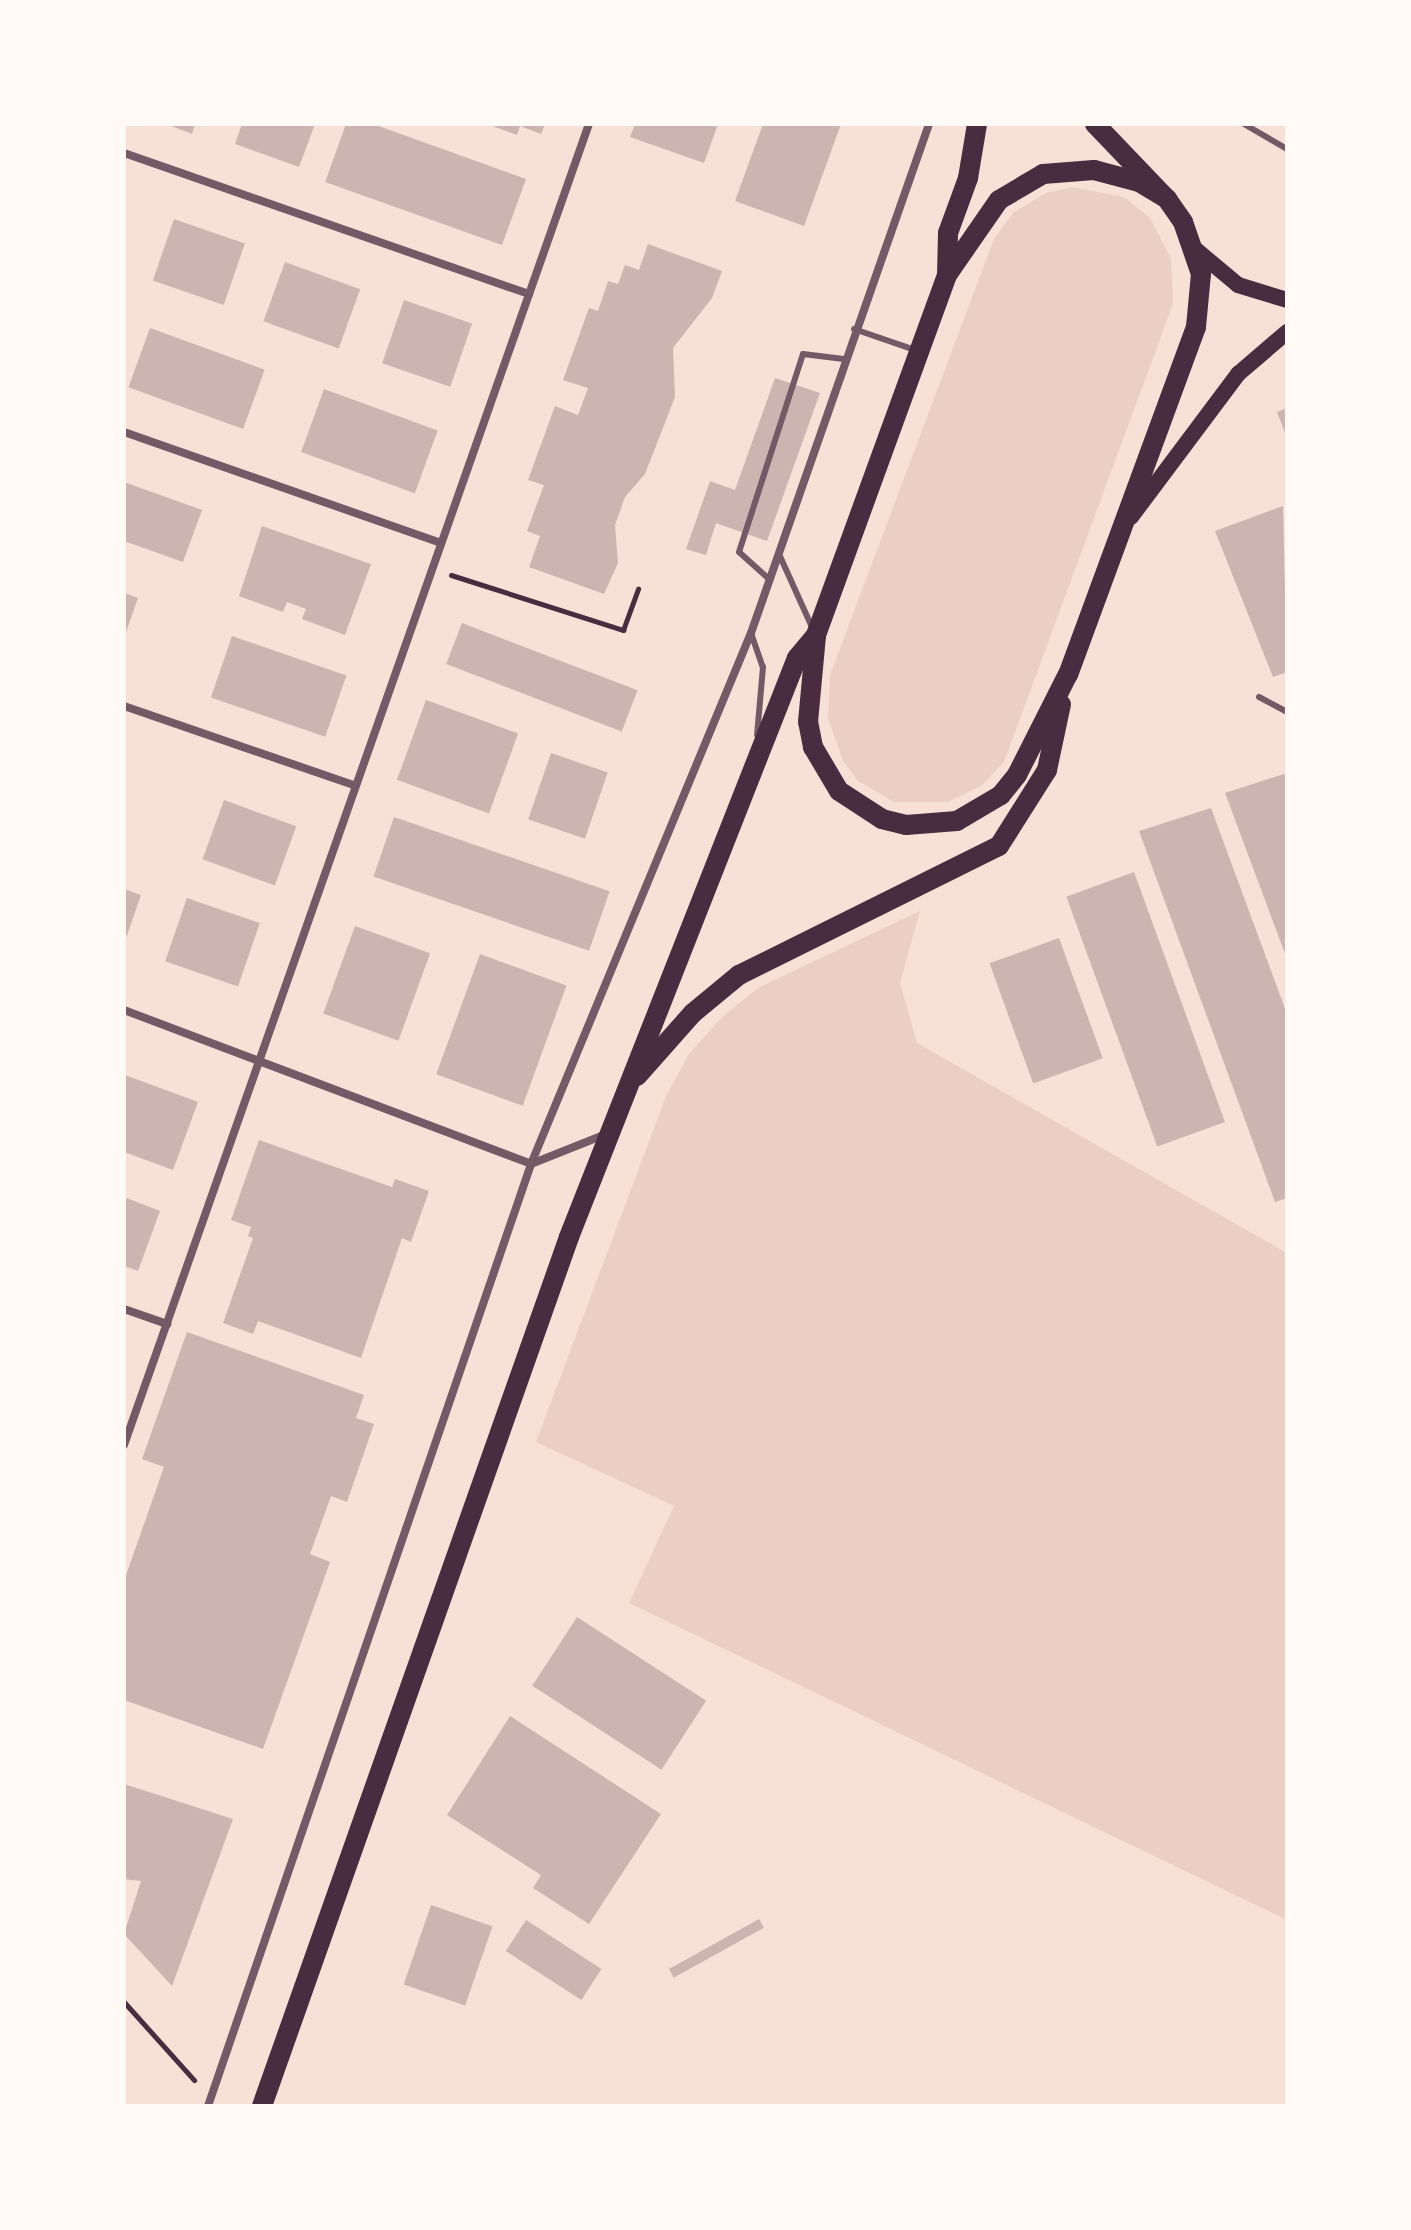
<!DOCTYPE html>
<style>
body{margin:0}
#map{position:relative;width:1411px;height:2230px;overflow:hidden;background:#f7e1d7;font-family:"Noto Sans",sans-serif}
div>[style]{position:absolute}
.green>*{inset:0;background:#ebcfc5}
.building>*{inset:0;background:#ccb4b1;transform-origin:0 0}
.path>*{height:5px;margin:-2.5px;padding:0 2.5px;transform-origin:2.5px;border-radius:2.5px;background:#4a2c40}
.service>*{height:6px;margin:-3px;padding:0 3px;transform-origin:3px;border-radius:3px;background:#755966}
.minor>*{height:8px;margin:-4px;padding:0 4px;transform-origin:4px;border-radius:4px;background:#755966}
.secondary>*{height:16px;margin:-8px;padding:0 8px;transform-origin:8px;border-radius:8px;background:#4a2c40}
.primary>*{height:20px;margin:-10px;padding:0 10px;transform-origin:10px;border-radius:10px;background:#4a2c40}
span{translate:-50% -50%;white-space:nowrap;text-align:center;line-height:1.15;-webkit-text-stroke:7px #fffaf5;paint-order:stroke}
.frame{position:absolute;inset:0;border:126px solid #fffaf5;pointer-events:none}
</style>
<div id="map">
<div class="green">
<i style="clip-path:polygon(1072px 187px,1124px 197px,1150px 218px,1171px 258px,1173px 304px,1004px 762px,981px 786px,948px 802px,894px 802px,858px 781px,843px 761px,828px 718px,830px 675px,994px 239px,1013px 213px,1046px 193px)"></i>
<i style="clip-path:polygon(920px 911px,900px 983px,917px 1043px,1287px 1253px,1287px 1920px,629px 1603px,674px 1506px,536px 1442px,666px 1096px,689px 1054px,723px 1016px,758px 988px)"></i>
</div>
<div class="building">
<i style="clip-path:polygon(166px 124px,195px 124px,192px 134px)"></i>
<i style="clip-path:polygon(242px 124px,315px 124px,299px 167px,235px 144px)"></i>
<i style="clip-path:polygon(346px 124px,373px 124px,526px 179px,502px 245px,325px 182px)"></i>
<i style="clip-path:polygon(487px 124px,545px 124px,541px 134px,520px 126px,517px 135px)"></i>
<i style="clip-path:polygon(635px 124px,718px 124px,704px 163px,630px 137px)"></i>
<i style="clip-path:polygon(763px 124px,841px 124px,804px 226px,735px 201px)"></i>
<i style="left:174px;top:219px;width:75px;height:65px;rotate:19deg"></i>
<i style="clip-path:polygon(648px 244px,722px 271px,712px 298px,673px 348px,675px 397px,645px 474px,625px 497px,615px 525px,618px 563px,604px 594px,529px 567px,540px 536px,527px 531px,544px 485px,528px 480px,555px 406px,578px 415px,588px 388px,563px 380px,589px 308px,598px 311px,608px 281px,618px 284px,625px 265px,639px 270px)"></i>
<i style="left:285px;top:262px;width:80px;height:63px;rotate:20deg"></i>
<i style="left:404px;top:300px;width:72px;height:67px;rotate:19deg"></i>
<i style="left:150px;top:328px;width:122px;height:63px;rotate:20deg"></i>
<i style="clip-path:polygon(775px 378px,820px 393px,767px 541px,716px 523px,706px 555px,686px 549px,710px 481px,735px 490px)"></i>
<i style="left:324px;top:389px;width:121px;height:67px;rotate:20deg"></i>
<i style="clip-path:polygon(1287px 408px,1287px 438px,1277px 412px)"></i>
<i style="clip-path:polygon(124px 482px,202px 510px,183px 562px,124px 541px)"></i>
<i style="clip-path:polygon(1283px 506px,1287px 672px,1273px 677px,1215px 531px)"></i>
<i style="clip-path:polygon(262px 526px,371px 564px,345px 635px,302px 619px,306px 609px,287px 602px,283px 612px,239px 596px)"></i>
<i style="clip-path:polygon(124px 593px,138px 598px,124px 638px)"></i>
<i style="left:462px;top:623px;width:188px;height:44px;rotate:21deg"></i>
<i style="left:232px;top:636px;width:121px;height:65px;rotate:19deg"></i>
<i style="left:426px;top:700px;width:98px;height:85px;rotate:20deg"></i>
<i style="left:551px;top:753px;width:60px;height:70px;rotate:19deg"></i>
<i style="clip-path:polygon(1287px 773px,1287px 959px,1225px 793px)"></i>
<i style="left:224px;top:800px;width:77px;height:63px;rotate:20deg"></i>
<i style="clip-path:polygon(1211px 808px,1287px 1014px,1287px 1198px,1275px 1202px,1139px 831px)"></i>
<i style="left:394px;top:817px;width:228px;height:63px;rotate:19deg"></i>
<i style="left:1134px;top:872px;width:266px;height:72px;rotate:70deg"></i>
<i style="clip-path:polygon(124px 889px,141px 895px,124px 944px)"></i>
<i style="left:187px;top:898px;width:77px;height:67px;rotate:19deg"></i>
<i style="left:355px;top:926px;width:80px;height:93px;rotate:20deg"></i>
<i style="left:1059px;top:938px;width:128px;height:74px;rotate:70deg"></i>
<i style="left:480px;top:954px;width:92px;height:128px;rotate:20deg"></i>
<i style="clip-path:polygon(125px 1075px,198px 1102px,173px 1170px,124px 1152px)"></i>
<i style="clip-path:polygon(259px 1140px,392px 1187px,395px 1179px,429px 1191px,411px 1242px,402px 1238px,361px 1358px,258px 1321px,253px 1334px,223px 1323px,253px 1238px,248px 1236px,251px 1227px,231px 1220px)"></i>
<i style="clip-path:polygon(124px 1197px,160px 1211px,138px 1271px,124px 1266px)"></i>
<i style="clip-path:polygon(187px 1332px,364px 1395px,356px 1418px,374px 1424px,347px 1502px,331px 1496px,310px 1554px,330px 1562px,263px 1749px,124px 1700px,124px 1581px,164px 1467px,142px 1459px)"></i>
<i style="left:577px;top:1617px;width:154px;height:82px;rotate:33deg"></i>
<i style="clip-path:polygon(510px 1716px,661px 1814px,589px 1924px,533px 1888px,541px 1875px,447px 1815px)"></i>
<i style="clip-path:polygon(124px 1784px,233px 1819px,172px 1986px,124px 1934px,141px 1881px,124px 1879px)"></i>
<i style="left:431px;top:1905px;width:65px;height:84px;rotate:19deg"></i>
<i style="left:759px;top:1919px;width:10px;height:103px;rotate:61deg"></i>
<i style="left:526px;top:1920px;width:90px;height:37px;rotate:33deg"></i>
</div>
<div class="path">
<i style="left:451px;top:575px;width:181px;rotate:17.7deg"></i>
<i style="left:623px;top:630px;width:44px;rotate:-69.9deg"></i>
<i style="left:124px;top:2002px;width:105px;rotate:48.1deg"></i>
</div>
<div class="service">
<i style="left:1244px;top:124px;width:50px;rotate:30.2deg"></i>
<i style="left:854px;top:329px;width:65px;rotate:19deg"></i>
<i style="left:779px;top:554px;width:80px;rotate:65.7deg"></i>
<i style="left:769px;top:579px;width:40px;rotate:-138deg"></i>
<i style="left:739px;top:552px;width:208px;rotate:-72.1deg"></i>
<i style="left:803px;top:354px;width:41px;rotate:7deg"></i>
<i style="left:751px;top:633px;width:36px;rotate:71deg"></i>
<i style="left:763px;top:667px;width:68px;rotate:95deg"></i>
<i style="left:1259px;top:697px;width:32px;rotate:28deg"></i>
</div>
<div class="minor">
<i style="left:124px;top:153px;width:429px;rotate:19.2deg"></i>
<i style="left:124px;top:432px;width:336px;rotate:19.3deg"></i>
<i style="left:124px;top:706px;width:245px;rotate:19deg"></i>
<i style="left:124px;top:1010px;width:435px;rotate:20.7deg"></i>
<i style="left:531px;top:1164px;width:79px;rotate:-21.7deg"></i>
<i style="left:124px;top:1309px;width:46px;rotate:19.2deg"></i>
<i style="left:124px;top:1445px;width:1400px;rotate:-70.61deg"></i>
<i style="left:208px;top:2106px;width:996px;rotate:-71.07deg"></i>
<i style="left:531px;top:1164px;width:575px;rotate:-67.5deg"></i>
<i style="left:751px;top:633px;width:539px;rotate:-70.72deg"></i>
</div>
<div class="secondary">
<i style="left:1195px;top:249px;width:56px;rotate:39.9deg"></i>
<i style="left:1238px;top:285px;width:51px;rotate:17deg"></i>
<i style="left:1131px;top:517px;width:179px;rotate:-53.2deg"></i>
<i style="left:1238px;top:374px;width:65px;rotate:-40.6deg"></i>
</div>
<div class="primary">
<i style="left:1095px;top:124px;width:104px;rotate:46.2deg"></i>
<i style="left:1167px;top:199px;width:28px;rotate:55deg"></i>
<i style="left:1183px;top:222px;width:55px;rotate:70.9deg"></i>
<i style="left:1201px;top:274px;width:53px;rotate:95.4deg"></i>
<i style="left:1196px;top:327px;width:370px;rotate:110.2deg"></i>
<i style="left:1068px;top:674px;width:113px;rotate:116.8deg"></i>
<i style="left:1017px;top:775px;width:26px;rotate:129deg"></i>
<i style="left:1001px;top:795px;width:51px;rotate:149.4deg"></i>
<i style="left:957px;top:821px;width:51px;rotate:175.5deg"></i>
<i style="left:906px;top:825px;width:25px;rotate:-166deg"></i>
<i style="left:882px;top:819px;width:51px;rotate:-146.9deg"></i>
<i style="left:839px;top:791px;width:51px;rotate:-120.6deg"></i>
<i style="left:813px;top:747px;width:25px;rotate:-101deg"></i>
<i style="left:808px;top:722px;width:87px;rotate:-84.7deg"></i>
<i style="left:816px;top:635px;width:383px;rotate:-70deg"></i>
<i style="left:947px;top:275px;width:91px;rotate:-55.3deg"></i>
<i style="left:999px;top:200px;width:51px;rotate:-30.6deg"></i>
<i style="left:1043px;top:174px;width:51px;rotate:-4.5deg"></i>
<i style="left:1094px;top:170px;width:47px;rotate:14.9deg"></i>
<i style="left:1139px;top:182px;width:33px;rotate:31deg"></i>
<i style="left:947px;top:275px;width:42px;rotate:-88.6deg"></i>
<i style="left:948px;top:233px;width:59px;rotate:-70deg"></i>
<i style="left:968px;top:178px;width:55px;rotate:-80.5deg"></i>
<i style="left:637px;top:1076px;width:84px;rotate:-48.4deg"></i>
<i style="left:693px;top:1013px;width:60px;rotate:-39.6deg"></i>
<i style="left:739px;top:975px;width:290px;rotate:-26.4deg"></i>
<i style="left:999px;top:846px;width:90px;rotate:-57.7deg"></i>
<i style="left:1047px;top:770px;width:67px;rotate:-78deg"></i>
<i style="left:262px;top:2106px;width:922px;rotate:-70.54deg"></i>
<i style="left:569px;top:1237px;width:622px;rotate:-68.51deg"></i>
<i style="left:797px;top:658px;width:30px;rotate:-50deg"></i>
</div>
<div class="frame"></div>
</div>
